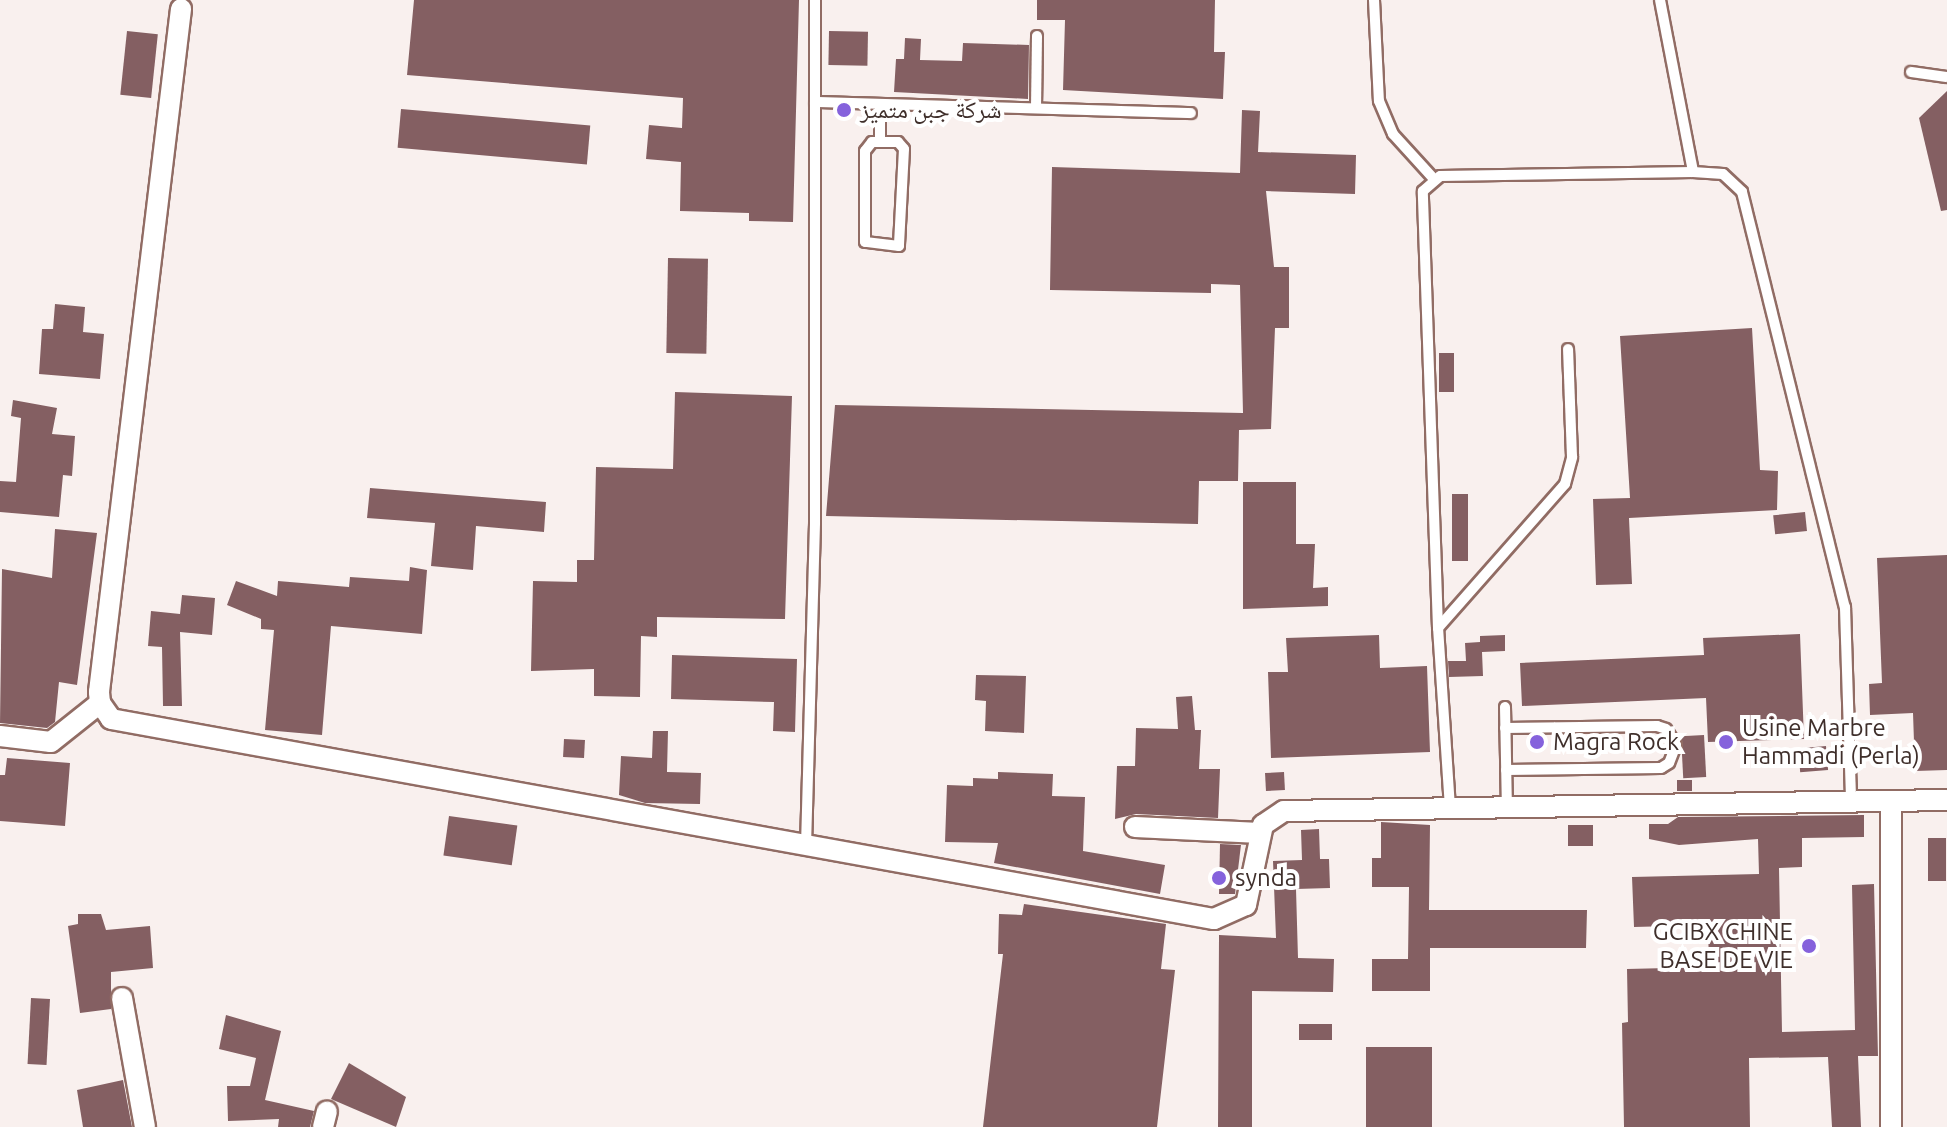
<!DOCTYPE html>
<meta charset="utf-8">
<style>
body{margin:0}
#map{position:relative;width:1947px;height:1127px;overflow:hidden;background:#f9f0ee;font-family:Ubuntu,"Noto Naskh Arabic",sans-serif}
div>[style]{position:absolute}
.building>*{inset:0;background:#845f62;transform-origin:0 0}
.roads{filter:drop-shadow(2px 0 #916c64) drop-shadow(-2px 0 #916c64) drop-shadow(0 2px #916c64) drop-shadow(0 -2px #916c64)}
.lane>*{height:10px;margin:-5px;padding:0 5px;transform-origin:5px;border-radius:5px;background:#fff}
.street>*{height:20px;margin:-10px;padding:0 10px;transform-origin:10px;border-radius:10px;background:#fff}
.dots>*{width:22px;height:22px;translate:-50% -50%;box-sizing:border-box;border:4px solid #fff;border-radius:50%}
span{translate:-50% -50%;white-space:nowrap;text-align:center;line-height:1.15;-webkit-text-stroke:8px #fff;paint-order:stroke}
.poi-label{font-size:24px;color:#3f2f2b}
.left{translate:0 -50%;text-align:left}
.right{translate:-100% -50%;text-align:right}
</style>
<div id="map">
<div class="building">
<i style="clip-path:polygon(414px 0,799px 0,793px 222px,749px 221px,749px 213px,680px 211px,681px 162px,646px 159px,649px 125px,682px 128px,683px 98px,407px 75px)"></i>
<i style="clip-path:polygon(1037px 0,1215px 0,1214px 52px,1225px 52px,1223px 99px,1063px 90px,1065px 20px,1037px 20px)"></i>
<i style="left:127px;top:31px;width:31px;height:64px;rotate:6deg"></i>
<i style="left:829px;top:31px;width:39px;height:34px;rotate:1deg"></i>
<i style="clip-path:polygon(905px 38px,921px 39px,920px 60px,962px 61px,963px 43px,1029px 45px,1028px 99px,894px 92px,896px 59px,904px 59px)"></i>
<i style="clip-path:polygon(1947px 91px,1947px 210px,1941px 211px,1919px 118px)"></i>
<i style="left:401px;top:109px;width:190px;height:39px;rotate:5deg"></i>
<i style="clip-path:polygon(1242px 110px,1260px 111px,1258px 152px,1356px 155px,1355px 194px,1266px 191px,1274px 267px,1289px 267px,1289px 328px,1275px 328px,1271px 429px,1239px 430px,1238px 481px,1199px 481px,1198px 524px,826px 516px,835px 405px,1243px 413px,1240px 285px,1211px 284px,1211px 293px,1050px 290px,1052px 167px,1240px 173px)"></i>
<i style="left:668px;top:258px;width:40px;height:95px;rotate:1deg"></i>
<i style="clip-path:polygon(55px 304px,85px 307px,83px 332px,104px 334px,100px 379px,39px 374px,42px 329px,53px 329px)"></i>
<i style="clip-path:polygon(1752px 328px,1760px 470px,1778px 471px,1777px 510px,1629px 518px,1632px 584px,1596px 585px,1593px 499px,1630px 498px,1620px 336px)"></i>
<i style="left:1439px;top:353px;width:15px;height:39px"></i>
<i style="clip-path:polygon(675px 392px,792px 396px,785px 619px,657px 617px,657px 637px,641px 636px,640px 697px,594px 696px,594px 669px,531px 671px,533px 581px,577px 582px,577px 560px,594px 560px,596px 467px,673px 469px)"></i>
<i style="clip-path:polygon(13px 400px,57px 408px,52px 434px,75px 436px,72px 476px,63px 475px,59px 517px,0 512px,0 481px,16px 482px,21px 418px,11px 416px)"></i>
<i style="clip-path:polygon(1243px 482px,1296px 482px,1296px 544px,1315px 544px,1313px 588px,1328px 587px,1328px 606px,1243px 609px)"></i>
<i style="clip-path:polygon(370px 488px,546px 502px,544px 532px,476px 526px,473px 570px,431px 566px,435px 523px,367px 518px)"></i>
<i style="left:1452px;top:494px;width:16px;height:67px"></i>
<i style="left:1805px;top:512px;width:19px;height:32px;rotate:84deg"></i>
<i style="clip-path:polygon(55px 529px,97px 533px,77px 685px,59px 682px,55px 722px,47px 728px,0 723px,2px 569px,52px 578px)"></i>
<i style="clip-path:polygon(1947px 555px,1947px 770px,1915px 771px,1913px 713px,1870px 715px,1869px 684px,1882px 683px,1877px 558px)"></i>
<i style="clip-path:polygon(410px 567px,427px 570px,422px 634px,331px 626px,322px 735px,265px 730px,274px 630px,261px 629px,261px 619px,227px 605px,236px 581px,277px 596px,278px 581px,349px 587px,350px 577px,409px 581px)"></i>
<i style="clip-path:polygon(182px 595px,215px 598px,212px 635px,180px 632px,182px 706px,163px 706px,162px 647px,148px 646px,151px 611px,180px 614px)"></i>
<i style="clip-path:polygon(1800px 634px,1804px 739px,1708px 742px,1706px 698px,1522px 706px,1520px 663px,1704px 655px,1703px 638px)"></i>
<i style="clip-path:polygon(1379px 635px,1380px 668px,1427px 666px,1430px 752px,1271px 758px,1268px 672px,1288px 672px,1286px 638px)"></i>
<i style="clip-path:polygon(1505px 635px,1505px 651px,1482px 652px,1483px 676px,1449px 677px,1448px 661px,1466px 661px,1465px 643px,1480px 642px,1480px 636px)"></i>
<i style="clip-path:polygon(672px 655px,797px 659px,795px 732px,773px 731px,774px 702px,671px 699px)"></i>
<i style="clip-path:polygon(976px 675px,1026px 676px,1024px 733px,985px 731px,986px 701px,975px 700px)"></i>
<i style="clip-path:polygon(1192px 696px,1195px 730px,1201px 730px,1199px 769px,1220px 769px,1218px 818px,1136px 814px,1115px 819px,1117px 766px,1135px 766px,1136px 728px,1178px 729px,1176px 697px)"></i>
<i style="clip-path:polygon(653px 731px,668px 731px,667px 772px,701px 773px,700px 804px,645px 803px,619px 795px,621px 756px,652px 758px)"></i>
<i style="left:1704px;top:735px;width:42px;height:23px;rotate:87deg"></i>
<i style="left:564px;top:739px;width:21px;height:18px;rotate:3deg"></i>
<i style="left:1826px;top:746px;width:24px;height:28px;rotate:85deg"></i>
<i style="clip-path:polygon(7px 758px,70px 763px,65px 826px,0 821px,0 775px,5px 775px)"></i>
<i style="clip-path:polygon(998px 772px,1053px 774px,1052px 796px,1085px 797px,1083px 851px,1165px 865px,1160px 894px,994px 863px,998px 843px,945px 842px,947px 785px,973px 786px,973px 778px,998px 779px)"></i>
<i style="left:1284px;top:772px;width:18px;height:19px;rotate:87deg"></i>
<i style="left:1677px;top:780px;width:15px;height:11px"></i>
<i style="clip-path:polygon(1864px 815px,1864px 837px,1802px 838px,1802px 867px,1779px 868px,1782px 1032px,1855px 1030px,1852px 885px,1874px 884px,1878px 1056px,1858px 1056px,1861px 1127px,1832px 1127px,1828px 1057px,1749px 1058px,1750px 1127px,1624px 1127px,1622px 1023px,1628px 1022px,1627px 969px,1709px 967px,1708px 925px,1634px 927px,1632px 877px,1759px 874px,1758px 839px,1679px 845px,1649px 839px,1649px 824px,1668px 824px,1678px 817px)"></i>
<i style="left:449px;top:816px;width:69px;height:40px;rotate:8deg"></i>
<i style="clip-path:polygon(1381px 822px,1430px 825px,1429px 910px,1587px 910px,1586px 948px,1430px 948px,1430px 991px,1372px 991px,1372px 959px,1408px 959px,1409px 887px,1372px 887px,1372px 858px,1381px 858px)"></i>
<i style="left:1568px;top:825px;width:25px;height:21px"></i>
<i style="clip-path:polygon(1319px 829px,1320px 859px,1329px 859px,1330px 888px,1296px 889px,1298px 958px,1334px 959px,1333px 992px,1252px 991px,1252px 1127px,1218px 1127px,1219px 935px,1276px 938px,1273px 861px,1302px 860px,1301px 830px)"></i>
<i style="left:1928px;top:838px;width:18px;height:43px"></i>
<i style="clip-path:polygon(1220px 844px,1241px 845px,1235px 894px,1219px 894px)"></i>
<i style="clip-path:polygon(1024px 904px,1166px 924px,1161px 969px,1175px 970px,1157px 1127px,983px 1127px,1003px 954px,998px 954px,999px 914px,1022px 915px)"></i>
<i style="clip-path:polygon(78px 914px,101px 914px,106px 930px,150px 926px,153px 968px,111px 972px,111px 1009px,80px 1013px,68px 926px,78px 924px)"></i>
<i style="left:31px;top:998px;width:19px;height:66px;rotate:3deg"></i>
<i style="clip-path:polygon(226px 1015px,281px 1031px,265px 1100px,314px 1111px,310px 1127px,278px 1127px,279px 1119px,228px 1121px,227px 1086px,250px 1086px,256px 1058px,219px 1049px)"></i>
<i style="left:1299px;top:1024px;width:33px;height:16px"></i>
<i style="left:1366px;top:1047px;width:66px;height:80px"></i>
<i style="clip-path:polygon(349px 1063px,406px 1097px,396px 1127px,331px 1099px)"></i>
<i style="clip-path:polygon(123px 1080px,132px 1127px,83px 1127px,77px 1090px)"></i>
</div>
<div class="roads">
<div class="lane">
<i style="left:1374px;top:0;width:101px;rotate:87.2deg"></i>
<i style="left:1379px;top:101px;width:36px;rotate:67deg"></i>
<i style="left:1393px;top:134px;width:59px;rotate:47.7deg"></i>
<i style="left:1660px;top:0;width:175px;rotate:79.1deg"></i>
<i style="left:1911px;top:72px;width:36px;rotate:8deg"></i>
<i style="left:815px;top:102px;width:376px;rotate:1.7deg"></i>
<i style="left:880px;top:104px;width:38px;rotate:90deg"></i>
<i style="left:1036px;top:108px;width:72px;rotate:-89.2deg"></i>
<i style="left:872px;top:142px;width:26px"></i>
<i style="left:898px;top:142px;width:9px;rotate:49deg"></i>
<i style="left:904px;top:149px;width:97px;rotate:93deg"></i>
<i style="left:899px;top:246px;width:34px;rotate:-173deg"></i>
<i style="left:865px;top:242px;width:91px;rotate:-90deg"></i>
<i style="left:865px;top:151px;width:11px;rotate:-52deg"></i>
<i style="left:1438px;top:628px;width:192px;rotate:-48.6deg"></i>
<i style="left:1565px;top:484px;width:28px;rotate:-75deg"></i>
<i style="left:1572px;top:457px;width:108px;rotate:-92.1deg"></i>
<i style="left:1505px;top:707px;width:100px;rotate:88.9deg"></i>
<i style="left:1505px;top:728px;width:152px;rotate:-0.8deg"></i>
<i style="left:1657px;top:726px;width:9px;rotate:18deg"></i>
<i style="left:1666px;top:729px;width:19px;rotate:58deg"></i>
<i style="left:1676px;top:745px;width:19px;rotate:111deg"></i>
<i style="left:1669px;top:763px;width:9px;rotate:148deg"></i>
<i style="left:1661px;top:768px;width:155px;rotate:179.3deg"></i>
<i style="left:1450px;top:808px;width:180px;rotate:-93.8deg"></i>
<i style="left:1438px;top:628px;width:437px;rotate:-92deg"></i>
<i style="left:1423px;top:191px;width:23px;rotate:-41deg"></i>
<i style="left:1440px;top:176px;width:253px;rotate:-0.9deg"></i>
<i style="left:1693px;top:172px;width:30px;rotate:4deg"></i>
<i style="left:1723px;top:174px;width:26px;rotate:43deg"></i>
<i style="left:1742px;top:192px;width:428px;rotate:76.1deg"></i>
<i style="left:1845px;top:607px;width:194px;rotate:88.2deg"></i>
<i style="left:806px;top:846px;width:323px;rotate:-88.4deg"></i>
<i style="left:815px;top:523px;width:523px;rotate:-90deg"></i>
</div>
<div class="street">
<i style="left:181px;top:9px;width:688px;rotate:96.85deg"></i>
<i style="left:99px;top:692px;width:11px;rotate:85deg"></i>
<i style="left:100px;top:703px;width:19px;rotate:55deg"></i>
<i style="left:111px;top:719px;width:1121px;rotate:10.28deg"></i>
<i style="left:1214px;top:919px;width:35px;rotate:-24deg"></i>
<i style="left:1246px;top:905px;width:82px;rotate:-78deg"></i>
<i style="left:1263px;top:825px;width:25px;rotate:-34deg"></i>
<i style="left:1284px;top:811px;width:663px;rotate:-0.95deg"></i>
<i style="left:0;top:736px;width:51px;rotate:6.7deg"></i>
<i style="left:51px;top:742px;width:63px;rotate:-38.5deg"></i>
<i style="left:1135px;top:827px;width:125px;rotate:2.7deg"></i>
<i style="left:122px;top:998px;width:131px;rotate:79.9deg"></i>
<i style="left:323px;top:1127px;width:16px;rotate:-76deg"></i>
<i style="left:1891px;top:1127px;width:326px;rotate:-90deg"></i>
</div>
</div>
<div class="dots">
<i style="left:844px;top:110px;background:#8562dc"></i>
<i style="left:1537px;top:742px;background:#8562dc"></i>
<i style="left:1726px;top:742px;background:#8562dc"></i>
<i style="left:1219px;top:878px;background:#8562dc"></i>
<i style="left:1809px;top:946px;background:#8562dc"></i>
</div>
<div class="poi-label">
<span class="left" style="left:860px;top:110px">شركة جبن متميز</span>
<span class="left" style="left:1742px;top:742px">Usine Marbre<br>Hammadi (Perla)</span>
<span class="left" style="left:1553px;top:742px">Magra Rock</span>
<span class="left" style="left:1235px;top:878px">synda</span>
<span class="right" style="left:1793px;top:946px">GCIBX CHINE<br>BASE DE VIE</span>
</div>
</div>
